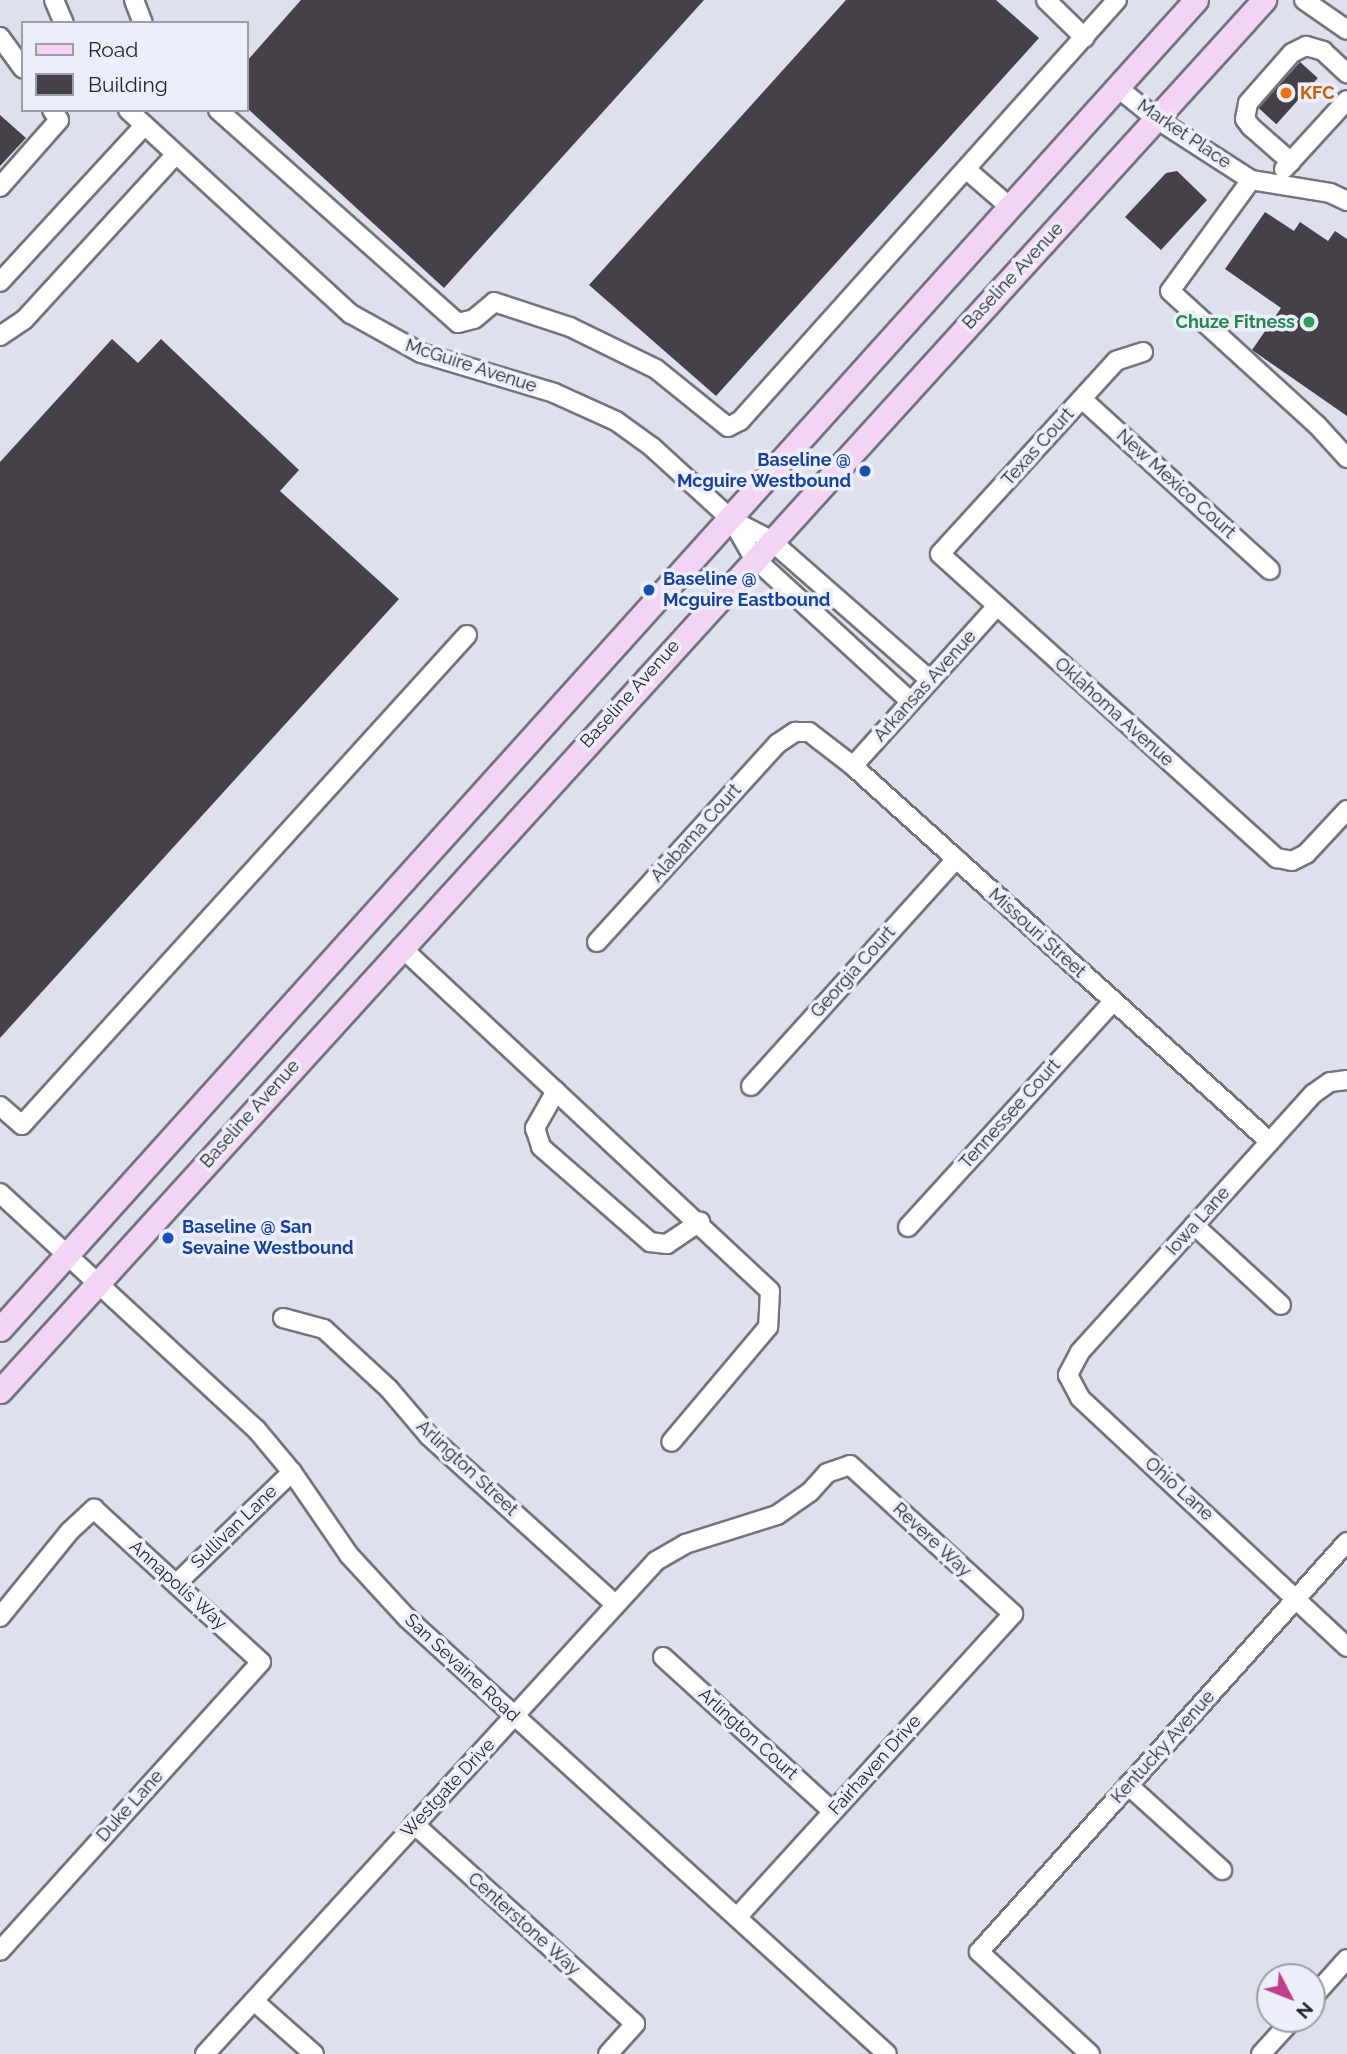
<!DOCTYPE html>
<style>
body{margin:0}
#map{position:relative;width:1347px;height:2054px;overflow:hidden;background:#dee1ec;font-family:Raleway,sans-serif}
div>[style]{position:absolute}
.building>*{inset:0;background:#464048;transform-origin:0 0}
.roads{filter:drop-shadow(2px 0 #72747e) drop-shadow(-2px 0 #72747e) drop-shadow(0 2px #72747e) drop-shadow(0 -2px #72747e)}
.minor>*{height:18px;margin:-9px;padding:0 9px;transform-origin:9px;border-radius:9px;background:#fff}
.major>*{height:23px;margin:-11.5px;padding:0 11.5px;transform-origin:11.5px;border-radius:11.5px;background:#f4d4f5}
.dots>*{width:19px;height:19px;translate:-50% -50%;box-sizing:border-box;border:4px solid #eceef9;border-radius:50%}
span{translate:-50% -50%;white-space:nowrap;text-align:center;line-height:1.15;-webkit-text-stroke:7px #eceef9;paint-order:stroke}
.food-label{font-size:18px;color:#c56008;font-weight:700}
.left{translate:0 -50%;text-align:left}
.street-label{font-size:18px;color:#25262a}
.leisure-label{font-size:18px;color:#27864d;font-weight:700}
.right{translate:-100% -50%;text-align:right}
.transit-label{font-size:18px;color:#164399;font-weight:700}
.legend{position:absolute;left:21px;top:21px;width:228px;height:91px;box-sizing:border-box;background:#eceef9;border:2px solid #9c9ea6;margin:0;padding:9px 12px;list-style:none;font-size:21px;color:#25262a}
.legend li{display:flex;align-items:center;gap:14px;height:35px}
.legend b{width:35px;border:2px solid #9c9ea6}
.north{position:absolute;left:1256px;top:1963px;width:70px;height:70px;box-sizing:border-box;background:#eceef9;border:2px solid #9c9ea6;border-radius:50%;rotate:132deg;font-size:19px;font-weight:700;line-height:28px;text-align:center;color:#25262a}
.north::after{content:'';display:block;margin:auto;width:24px;height:32px;background:#bf3f8a;clip-path:polygon(50% 0,100% 100%,50% 72%,0 100%)}
</style>
<div id="map">
<div class="building">
<i style="clip-path:polygon(301px 0,704px 0,444px 288px,247px 108px,247px 61px)"></i>
<i style="clip-path:polygon(846px 0,996px 0,1039px 38px,716px 396px,589px 285px)"></i>
<i style="left:1300px;top:62px;width:24px;height:62px;rotate:42deg"></i>
<i style="clip-path:polygon(0 115px,26px 138px,0 166px)"></i>
<i style="clip-path:polygon(1177px 171px,1207px 200px,1161px 250px,1125px 217px,1166px 173px)"></i>
<i style="clip-path:polygon(1265px 212px,1294px 231px,1300px 222px,1328px 241px,1335px 231px,1347px 239px,1347px 416px,1252px 350px,1281px 308px,1225px 269px)"></i>
<i style="clip-path:polygon(112px 339px,138px 363px,161px 339px,299px 470px,280px 491px,399px 599px,0 1038px,0 462px)"></i>
</div>
<div class="roads">
<div class="minor">
<i style="left:54px;top:0;width:25px;rotate:67deg"></i>
<i style="left:134px;top:0;width:25px;rotate:69deg"></i>
<i style="left:1046px;top:0;width:54px;rotate:44.3deg"></i>
<i style="left:1304px;top:0;width:52px;rotate:34.9deg"></i>
<i style="left:0;top:37px;width:39px;rotate:54deg"></i>
<i style="left:1118px;top:88px;width:51px;rotate:38.7deg"></i>
<i style="left:1158px;top:120px;width:111px;rotate:32.8deg"></i>
<i style="left:1251px;top:180px;width:80px;rotate:9.3deg"></i>
<i style="left:1330px;top:193px;width:19px;rotate:25deg"></i>
<i style="left:128px;top:110px;width:302px;rotate:42.5deg"></i>
<i style="left:351px;top:314px;width:80px;rotate:29.1deg"></i>
<i style="left:421px;top:353px;width:139px;rotate:16.7deg"></i>
<i style="left:554px;top:393px;width:68px;rotate:24.3deg"></i>
<i style="left:616px;top:421px;width:44px;rotate:35.8deg"></i>
<i style="left:652px;top:447px;width:108px;rotate:42.4deg"></i>
<i style="left:732px;top:520px;width:42px;rotate:27.2deg"></i>
<i style="left:769px;top:539px;width:214px;rotate:41.2deg"></i>
<i style="left:218px;top:110px;width:321px;rotate:41.6deg"></i>
<i style="left:458px;top:323px;width:16px;rotate:-14deg"></i>
<i style="left:474px;top:319px;width:26px;rotate:-40deg"></i>
<i style="left:494px;top:302px;width:80px;rotate:18.2deg"></i>
<i style="left:570px;top:327px;width:96px;rotate:26deg"></i>
<i style="left:656px;top:369px;width:92px;rotate:38.9deg"></i>
<i style="left:728px;top:427px;width:13px;rotate:-27deg"></i>
<i style="left:740px;top:421px;width:565px;rotate:-48.16deg"></i>
<i style="left:1291px;top:162px;width:53px;rotate:-138.8deg"></i>
<i style="left:1251px;top:127px;width:10px;rotate:-127deg"></i>
<i style="left:1245px;top:119px;width:16px;rotate:-79deg"></i>
<i style="left:1248px;top:103px;width:67px;rotate:-48.7deg"></i>
<i style="left:1292px;top:53px;width:16px;rotate:-27deg"></i>
<i style="left:1306px;top:46px;width:18px;rotate:16deg"></i>
<i style="left:1323px;top:51px;width:33px;rotate:43deg"></i>
<i style="left:1284px;top:169px;width:93px;rotate:-47.6deg"></i>
<i style="left:967px;top:170px;width:58px;rotate:40.8deg"></i>
<i style="left:1251px;top:180px;width:137px;rotate:126.1deg"></i>
<i style="left:1170px;top:291px;width:199px;rotate:42.4deg"></i>
<i style="left:1317px;top:425px;width:45px;rotate:47.7deg"></i>
<i style="left:0;top:187px;width:89px;rotate:-48.6deg"></i>
<i style="left:59px;top:120px;width:12px;rotate:-125deg"></i>
<i style="left:0;top:282px;width:212px;rotate:-47.3deg"></i>
<i style="left:0;top:336px;width:29px;rotate:-34deg"></i>
<i style="left:24px;top:320px;width:224px;rotate:-47.5deg"></i>
<i style="left:1143px;top:352px;width:28px;rotate:162deg"></i>
<i style="left:1116px;top:361px;width:261px;rotate:132.4deg"></i>
<i style="left:940px;top:554px;width:454px;rotate:42.1deg"></i>
<i style="left:1277px;top:858px;width:15px;rotate:11deg"></i>
<i style="left:1292px;top:861px;width:16px;rotate:-27deg"></i>
<i style="left:1306px;top:854px;width:60px;rotate:-47deg"></i>
<i style="left:1082px;top:399px;width:254px;rotate:42.3deg"></i>
<i style="left:732px;top:520px;width:43px;rotate:60.4deg"></i>
<i style="left:753px;top:557px;width:214px;rotate:42.5deg"></i>
<i style="left:853px;top:766px;width:215px;rotate:-48deg"></i>
<i style="left:597px;top:942px;width:268px;rotate:-47.7deg"></i>
<i style="left:777px;top:744px;width:22px;rotate:-34deg"></i>
<i style="left:795px;top:732px;width:14px"></i>
<i style="left:809px;top:732px;width:56px;rotate:37.7deg"></i>
<i style="left:853px;top:766px;width:561px;rotate:42.04deg"></i>
<i style="left:401px;top:947px;width:504px;rotate:42.99deg"></i>
<i style="left:770px;top:1291px;width:36px;rotate:93deg"></i>
<i style="left:768px;top:1327px;width:150px;rotate:130.1deg"></i>
<i style="left:1347px;top:1080px;width:17px;rotate:173deg"></i>
<i style="left:1330px;top:1082px;width:21px;rotate:145deg"></i>
<i style="left:1313px;top:1094px;width:348px;rotate:132.1deg"></i>
<i style="left:1080px;top:1352px;width:26px;rotate:118deg"></i>
<i style="left:1068px;top:1375px;width:26px;rotate:62deg"></i>
<i style="left:1080px;top:1398px;width:365px;rotate:43deg"></i>
<i style="left:751px;top:1086px;width:306px;rotate:-47.9deg"></i>
<i style="left:556px;top:1091px;width:43px;rotate:119.6deg"></i>
<i style="left:535px;top:1128px;width:20px;rotate:72deg"></i>
<i style="left:541px;top:1147px;width:145px;rotate:41.1deg"></i>
<i style="left:650px;top:1242px;width:17px;rotate:7deg"></i>
<i style="left:667px;top:1244px;width:40px;rotate:-34deg"></i>
<i style="left:0;top:1106px;width:29px;rotate:41deg"></i>
<i style="left:22px;top:1125px;width:662px;rotate:-47.76deg"></i>
<i style="left:0;top:1193px;width:348px;rotate:42.7deg"></i>
<i style="left:256px;top:1429px;width:56px;rotate:50.1deg"></i>
<i style="left:292px;top:1472px;width:101px;rotate:55.5deg"></i>
<i style="left:349px;top:1555px;width:86px;rotate:47.4deg"></i>
<i style="left:407px;top:1618px;width:648px;rotate:42.25deg"></i>
<i style="left:1194px;top:1225px;width:118px;rotate:42.6deg"></i>
<i style="left:908px;top:1227px;width:304px;rotate:-47.7deg"></i>
<i style="left:283px;top:1318px;width:42px;rotate:15deg"></i>
<i style="left:324px;top:1329px;width:88px;rotate:42.7deg"></i>
<i style="left:389px;top:1389px;width:62px;rotate:49.6deg"></i>
<i style="left:429px;top:1436px;width:251px;rotate:42.1deg"></i>
<i style="left:177px;top:1583px;width:160px;rotate:-44deg"></i>
<i style="left:0;top:1617px;width:111px;rotate:-50.9deg"></i>
<i style="left:70px;top:1531px;width:33px;rotate:-43deg"></i>
<i style="left:94px;top:1509px;width:226px;rotate:42.5deg"></i>
<i style="left:261px;top:1662px;width:389px;rotate:132.1deg"></i>
<i style="left:663px;top:1657px;width:229px;rotate:42.3deg"></i>
<i style="left:1128px;top:1785px;width:127px;rotate:42.1deg"></i>
<i style="left:414px;top:1824px;width:298px;rotate:42.1deg"></i>
<i style="left:635px;top:2024px;width:40px;rotate:132deg"></i>
<i style="left:1312px;top:1998px;width:52px;rotate:-48.1deg"></i>
<i style="left:254px;top:2001px;width:80px;rotate:41.5deg"></i>
<i style="left:205px;top:2054px;width:668px;rotate:-47.55deg"></i>
<i style="left:656px;top:1561px;width:34px;rotate:-30deg"></i>
<i style="left:685px;top:1544px;width:96px;rotate:-17.5deg"></i>
<i style="left:777px;top:1515px;width:40px;rotate:-34.9deg"></i>
<i style="left:810px;top:1492px;width:25px;rotate:-48deg"></i>
<i style="left:827px;top:1473px;width:24px;rotate:-19deg"></i>
<i style="left:850px;top:1465px;width:221px;rotate:42.4deg"></i>
<i style="left:1013px;top:1614px;width:408px;rotate:132.3deg"></i>
<i style="left:1090px;top:2054px;width:151px;rotate:-137.4deg"></i>
<i style="left:979px;top:1952px;width:551px;rotate:-48.09deg"></i>
<i style="left:1261px;top:2054px;width:47px;rotate:-47.6deg"></i>
</div>
<div class="major">
<i style="left:0;top:1329px;width:1788px;rotate:-48.02deg"></i>
<i style="left:0;top:1391px;width:1880px;rotate:-47.74deg"></i>
</div>
</div>
<div class="dots">
<i style="left:1286px;top:93px;background:#e8710a"></i>
<i style="left:1309px;top:322px;background:#2e9e5b"></i>
<i style="left:865px;top:471px;background:#1a4fb4"></i>
<i style="left:649px;top:590px;background:#1a4fb4"></i>
<i style="left:168px;top:1238px;background:#1a4fb4"></i>
</div>
<div class="food-label">
<span class="left" style="left:1300px;top:93px">KFC</span>
</div>
<div class="street-label">
<span style="left:1184px;top:134px;rotate:34deg">Market Place</span>
<span style="left:1013px;top:276px;rotate:-47deg">Baseline Avenue</span>
<span style="left:471px;top:366px;rotate:18deg">McGuire Avenue</span>
<span style="left:1038px;top:447px;rotate:-48deg">Texas Court</span>
<span style="left:1176px;top:484px;rotate:42deg">New Mexico Court</span>
<span style="left:925px;top:686px;rotate:-48deg">Arkansas Avenue</span>
<span style="left:630px;top:694px;rotate:-48deg">Baseline Avenue</span>
<span style="left:1114px;top:712px;rotate:42deg">Oklahoma Avenue</span>
<span style="left:696px;top:833px;rotate:-48deg">Alabama Court</span>
<span style="left:1037px;top:933px;rotate:42deg">Missouri Street</span>
<span style="left:853px;top:972px;rotate:-48deg">Georgia Court</span>
<span style="left:250px;top:1114px;rotate:-48deg">Baseline Avenue</span>
<span style="left:1010px;top:1114px;rotate:-48deg">Tennessee Court</span>
<span style="left:1198px;top:1221px;rotate:-48deg">Iowa Lane</span>
<span style="left:467px;top:1468px;rotate:43deg">Arlington Street</span>
<span style="left:1179px;top:1489px;rotate:42deg">Ohio Lane</span>
<span style="left:234px;top:1527px;rotate:-44deg">Sullivan Lane</span>
<span style="left:932px;top:1540px;rotate:43deg">Revere Way</span>
<span style="left:178px;top:1585px;rotate:42deg">Annapolis Way</span>
<span style="left:462px;top:1668px;rotate:43deg">San Sevaine Road</span>
<span style="left:748px;top:1734px;rotate:42deg">Arlington Court</span>
<span style="left:1163px;top:1747px;rotate:-48deg">Kentucky Avenue</span>
<span style="left:875px;top:1765px;rotate:-48deg">Fairhaven Drive</span>
<span style="left:448px;top:1788px;rotate:-47deg">Westgate Drive</span>
<span style="left:130px;top:1806px;rotate:-48deg">Duke Lane</span>
<span style="left:524px;top:1924px;rotate:42deg">Centerstone Way</span>
</div>
<div class="leisure-label">
<span class="right" style="left:1295px;top:322px">Chuze Fitness</span>
</div>
<div class="transit-label">
<span class="right" style="left:851px;top:471px">Baseline @<br>Mcguire Westbound</span>
<span class="left" style="left:663px;top:590px">Baseline @<br>Mcguire Eastbound</span>
<span class="left" style="left:182px;top:1238px">Baseline @ San<br>Sevaine Westbound</span>
</div>
<ul class="legend">
<li><b style="height:9px;background:#f4d4f5"></b>Road</li>
<li><b style="height:19px;background:#464048"></b>Building</li>
</ul>
<div class="north">N</div>
</div>
